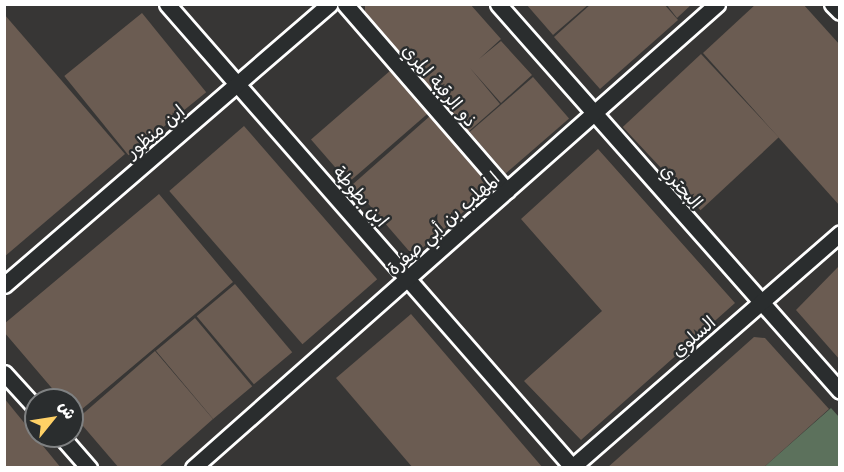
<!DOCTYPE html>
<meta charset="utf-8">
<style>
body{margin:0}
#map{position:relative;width:844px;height:472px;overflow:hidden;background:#373635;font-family:Mali,"Playpen Sans Arabic",sans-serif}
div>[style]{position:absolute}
.green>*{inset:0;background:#5c715c}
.building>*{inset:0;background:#6b5c52;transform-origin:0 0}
.roads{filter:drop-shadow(2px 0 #fff) drop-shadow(-2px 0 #fff) drop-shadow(0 2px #fff) drop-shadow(0 -2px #fff)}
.minor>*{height:15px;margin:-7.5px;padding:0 7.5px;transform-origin:7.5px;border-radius:7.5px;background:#2a2d2e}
span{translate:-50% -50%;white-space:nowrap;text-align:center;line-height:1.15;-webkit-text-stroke:5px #2a2d2e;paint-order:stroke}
.street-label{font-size:18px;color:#fff}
.frame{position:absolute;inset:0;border:6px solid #fff;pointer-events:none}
.north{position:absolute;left:24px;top:388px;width:60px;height:60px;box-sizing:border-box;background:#2a2d2e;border:2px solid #7f8182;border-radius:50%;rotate:60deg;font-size:16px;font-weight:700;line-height:24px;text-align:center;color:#fff}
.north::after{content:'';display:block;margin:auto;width:21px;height:27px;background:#ffd166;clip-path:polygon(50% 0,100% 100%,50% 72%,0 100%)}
</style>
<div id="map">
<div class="green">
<i style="clip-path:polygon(831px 408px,839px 417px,839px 467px,764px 467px)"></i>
</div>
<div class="building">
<i style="clip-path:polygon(365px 4px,470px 4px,501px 39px,479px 59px,501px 41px,532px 75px,501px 103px,470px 68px,500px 104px,468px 132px,365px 13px)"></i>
<i style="clip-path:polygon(526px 4px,589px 4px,553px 35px)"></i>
<i style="clip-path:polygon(591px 4px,664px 4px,678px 20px,600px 89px,554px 37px)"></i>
<i style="clip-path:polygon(666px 4px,692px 4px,677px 18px)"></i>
<i style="clip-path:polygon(756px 4px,803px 4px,840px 45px,840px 206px,703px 53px)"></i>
<i style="left:142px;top:13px;width:102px;height:100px;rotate:51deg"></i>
<i style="clip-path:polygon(4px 14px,125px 154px,4px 257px)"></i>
<i style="left:701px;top:54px;width:114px;height:107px;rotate:47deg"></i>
<i style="left:391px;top:70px;width:57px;height:106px;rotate:49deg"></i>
<i style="left:533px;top:77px;width:55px;height:84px;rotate:49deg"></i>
<i style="clip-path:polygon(430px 116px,487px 183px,487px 191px,419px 251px,409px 251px,352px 185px)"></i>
<i style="left:244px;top:126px;width:203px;height:99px;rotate:49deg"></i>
<i style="clip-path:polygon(598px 149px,735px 303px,581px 440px,524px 381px,602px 311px,521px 219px)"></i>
<i style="clip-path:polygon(159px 194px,233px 282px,75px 415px,72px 400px,62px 400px,4px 332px,4px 324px)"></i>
<i style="clip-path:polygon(840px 265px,840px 360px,796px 310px)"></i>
<i style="left:235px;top:284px;width:89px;height:50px;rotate:50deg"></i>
<i style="clip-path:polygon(411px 314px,543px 468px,413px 468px,336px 378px)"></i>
<i style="left:195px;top:318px;width:89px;height:51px;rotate:50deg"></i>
<i style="clip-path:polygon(754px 337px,765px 338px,829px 409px,763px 468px,607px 468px)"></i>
<i style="clip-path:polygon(155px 351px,213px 419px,158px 468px,119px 468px,77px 419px)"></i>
<i style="clip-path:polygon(4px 398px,61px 468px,4px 468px)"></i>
</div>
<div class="roads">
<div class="minor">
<i style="left:167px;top:4px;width:617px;rotate:48.81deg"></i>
<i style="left:345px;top:4px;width:247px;rotate:49.1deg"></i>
<i style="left:498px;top:4px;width:516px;rotate:48.53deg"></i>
<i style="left:832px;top:4px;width:11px;rotate:45deg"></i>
<i style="left:4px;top:285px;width:430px;rotate:-40.8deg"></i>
<i style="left:4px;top:373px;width:47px;rotate:47.6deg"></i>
<i style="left:61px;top:436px;width:43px;rotate:48.8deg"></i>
<i style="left:193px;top:468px;width:700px;rotate:-41.52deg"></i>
<i style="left:571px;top:468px;width:357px;rotate:-41.1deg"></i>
</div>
</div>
<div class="street-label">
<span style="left:440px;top:85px;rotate:49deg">ذو الرقبة المري</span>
<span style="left:155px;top:131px;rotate:-40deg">ابن منظور</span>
<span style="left:682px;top:186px;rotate:49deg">البحتري</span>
<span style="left:361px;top:196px;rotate:49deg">ابن بطوطة</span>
<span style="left:443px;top:223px;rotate:-42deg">المهلب بن أبي صفرة</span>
<span style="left:693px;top:336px;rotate:-41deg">السلوى</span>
</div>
<div class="frame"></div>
<div class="north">ش</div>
</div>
